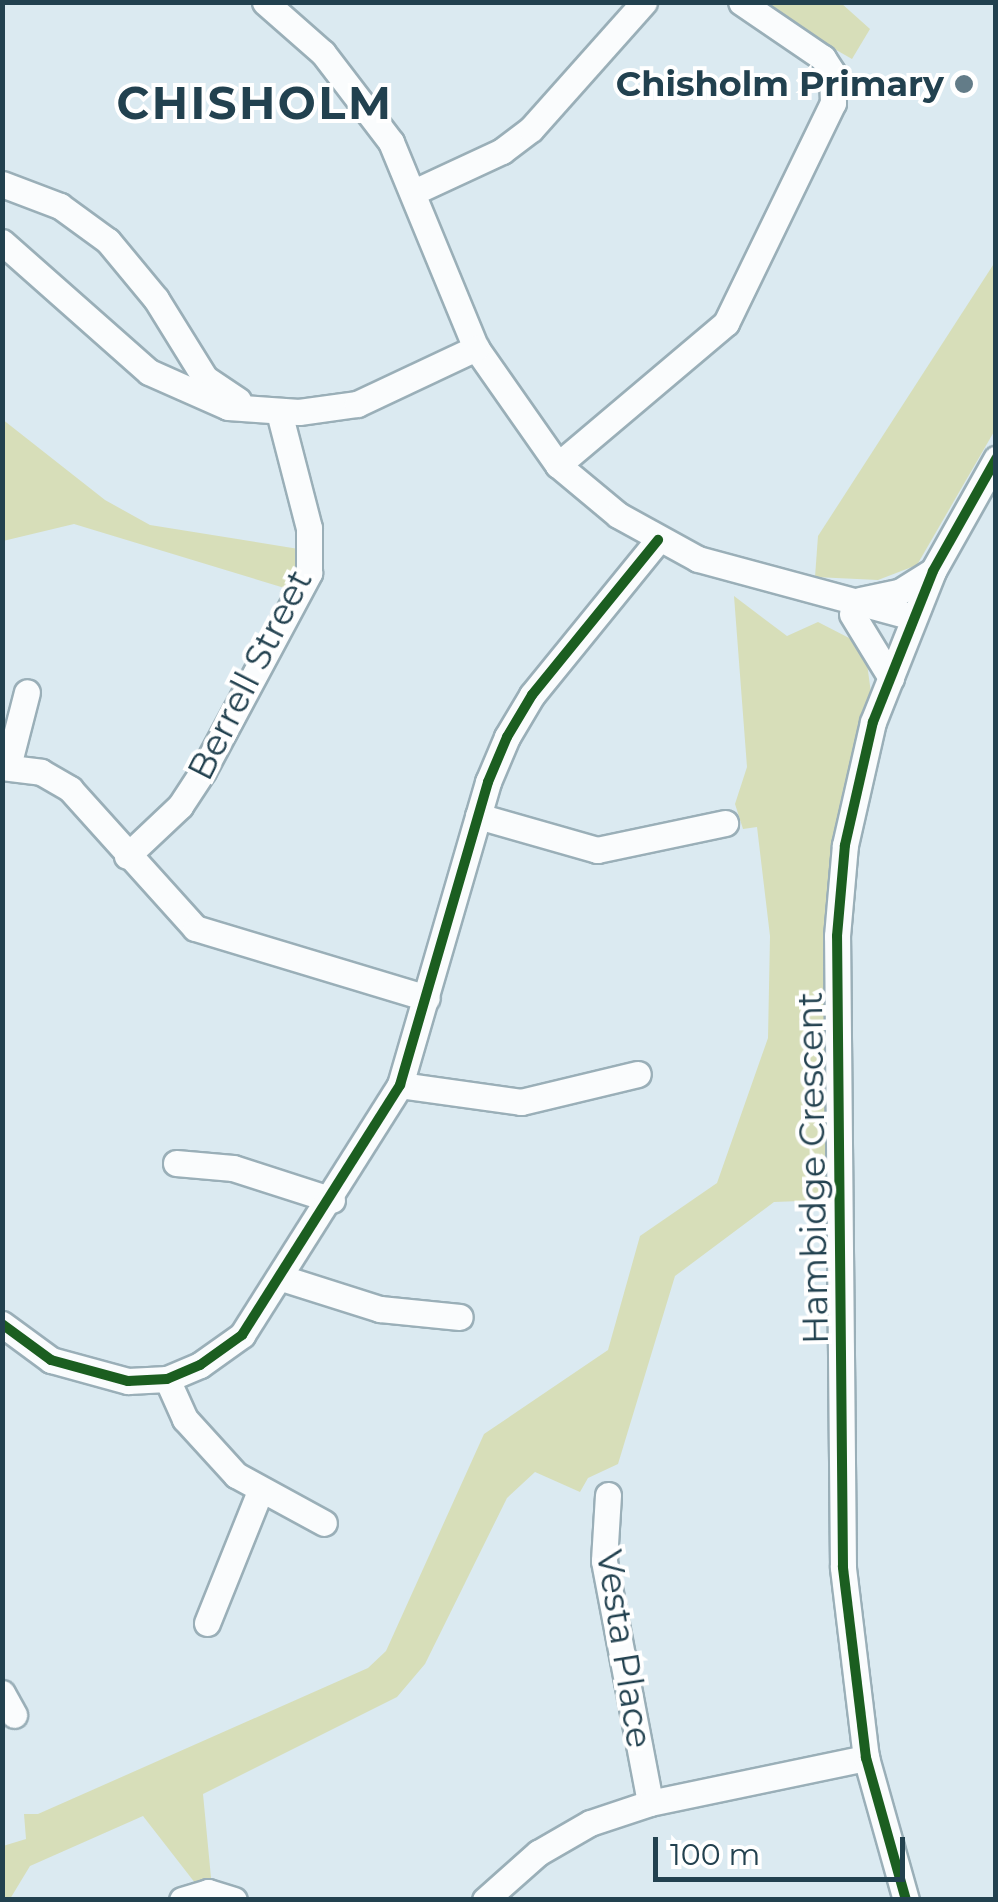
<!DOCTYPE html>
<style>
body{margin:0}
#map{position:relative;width:998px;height:1902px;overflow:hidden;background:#dbeaf1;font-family:Montserrat,sans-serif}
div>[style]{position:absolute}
.green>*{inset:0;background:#d7deb9}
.roads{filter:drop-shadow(2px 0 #9aafb8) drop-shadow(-2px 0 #9aafb8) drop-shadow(0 2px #9aafb8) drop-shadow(0 -2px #9aafb8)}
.minor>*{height:25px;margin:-12.5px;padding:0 12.5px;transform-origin:12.5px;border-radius:12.5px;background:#fafcfd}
.cycleway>*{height:10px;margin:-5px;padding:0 5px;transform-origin:5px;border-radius:5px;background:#1b5e20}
.dots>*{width:28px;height:28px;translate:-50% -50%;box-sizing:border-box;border:5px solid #fff;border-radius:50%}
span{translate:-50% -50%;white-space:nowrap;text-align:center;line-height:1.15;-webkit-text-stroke:8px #fff;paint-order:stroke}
.poi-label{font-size:35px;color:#22414f;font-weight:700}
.right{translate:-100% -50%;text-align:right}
.street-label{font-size:35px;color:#22414f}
.district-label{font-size:45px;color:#22414f;font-weight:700;letter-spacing:2.5px}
.frame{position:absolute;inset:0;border:5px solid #22414f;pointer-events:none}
.scale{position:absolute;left:653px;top:1837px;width:252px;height:45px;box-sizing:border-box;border:5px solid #22414f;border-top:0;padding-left:12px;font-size:30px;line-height:35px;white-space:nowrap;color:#22414f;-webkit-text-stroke:8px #fff;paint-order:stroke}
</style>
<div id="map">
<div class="green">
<i style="clip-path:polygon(754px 3px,841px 3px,870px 29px,852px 59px)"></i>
<i style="clip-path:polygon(995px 262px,995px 430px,917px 565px,878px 580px,815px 577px,818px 536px)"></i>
<i style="clip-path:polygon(2px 419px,105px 500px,150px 525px,311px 551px,301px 593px,74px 524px,3px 541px)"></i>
<i style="clip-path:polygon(734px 596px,787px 636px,818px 622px,853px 640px,866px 656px,871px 693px,851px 763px,828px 1020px,827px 1200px,774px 1202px,675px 1276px,618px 1464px,588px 1478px,580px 1492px,535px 1472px,507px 1498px,425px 1664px,397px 1697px,203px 1794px,212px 1888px,199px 1888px,143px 1816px,30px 1866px,10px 1899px,3px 1900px,3px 1846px,26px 1839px,24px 1814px,38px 1814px,368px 1668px,386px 1651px,484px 1434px,608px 1350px,640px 1236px,717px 1183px,768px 1038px,770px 936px,757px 827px,743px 829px,735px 804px,747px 767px)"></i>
</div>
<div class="roads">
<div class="minor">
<i style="left:265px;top:2px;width:77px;rotate:41.3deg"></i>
<i style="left:323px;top:53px;width:112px;rotate:52.6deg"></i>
<i style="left:391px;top:142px;width:223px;rotate:67.6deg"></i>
<i style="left:476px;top:348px;width:143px;rotate:55deg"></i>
<i style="left:558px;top:465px;width:78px;rotate:39.8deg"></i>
<i style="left:618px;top:515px;width:91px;rotate:28.8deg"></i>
<i style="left:698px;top:559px;width:223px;rotate:15.1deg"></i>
<i style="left:2px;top:184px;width:62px;rotate:20.8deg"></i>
<i style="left:60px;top:206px;width:59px;rotate:36.1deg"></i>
<i style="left:108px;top:241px;width:75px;rotate:50.4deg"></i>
<i style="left:156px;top:299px;width:93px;rotate:58.2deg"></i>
<i style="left:205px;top:378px;width:40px;rotate:34deg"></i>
<i style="left:416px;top:191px;width:95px;rotate:-24.9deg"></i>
<i style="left:502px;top:151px;width:36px;rotate:-37deg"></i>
<i style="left:531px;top:129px;width:170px;rotate:-48.3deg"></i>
<i style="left:2px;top:242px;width:196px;rotate:41.5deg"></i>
<i style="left:149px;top:372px;width:86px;rotate:23.9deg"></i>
<i style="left:228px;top:407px;width:71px;rotate:4deg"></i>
<i style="left:299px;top:412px;width:59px;rotate:-7.9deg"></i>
<i style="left:357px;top:404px;width:132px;rotate:-25.2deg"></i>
<i style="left:558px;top:465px;width:220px;rotate:-40.2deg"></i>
<i style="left:726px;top:323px;width:245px;rotate:-64.1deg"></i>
<i style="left:833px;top:103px;width:31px;rotate:-92deg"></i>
<i style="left:832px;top:72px;width:17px;rotate:-123deg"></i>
<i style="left:823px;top:58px;width:99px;rotate:-145.7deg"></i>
<i style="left:860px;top:600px;width:40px;rotate:-12deg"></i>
<i style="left:899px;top:592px;width:40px;rotate:-32deg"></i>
<i style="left:852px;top:614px;width:75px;rotate:58.6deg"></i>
<i style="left:8px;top:766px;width:76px;rotate:-75.6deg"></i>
<i style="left:2px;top:767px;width:39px;rotate:7deg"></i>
<i style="left:41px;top:772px;width:34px;rotate:30deg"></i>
<i style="left:70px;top:789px;width:187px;rotate:48deg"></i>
<i style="left:195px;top:928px;width:242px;rotate:16.8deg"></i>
<i style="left:478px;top:816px;width:124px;rotate:15.9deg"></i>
<i style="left:597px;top:850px;width:131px;rotate:-11.9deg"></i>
<i style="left:127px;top:856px;width:73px;rotate:-43.3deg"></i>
<i style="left:180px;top:806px;width:42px;rotate:-56.7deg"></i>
<i style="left:203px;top:771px;width:225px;rotate:-61.8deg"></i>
<i style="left:309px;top:573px;width:45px;rotate:-90deg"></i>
<i style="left:309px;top:528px;width:120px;rotate:-104.5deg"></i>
<i style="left:400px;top:1085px;width:122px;rotate:8deg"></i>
<i style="left:521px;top:1102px;width:120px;rotate:-13.5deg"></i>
<i style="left:176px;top:1163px;width:57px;rotate:5deg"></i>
<i style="left:233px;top:1168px;width:104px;rotate:17.9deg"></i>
<i style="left:282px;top:1278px;width:103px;rotate:17.6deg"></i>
<i style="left:380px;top:1309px;width:80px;rotate:5.7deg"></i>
<i style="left:2px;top:1324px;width:61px;rotate:36.3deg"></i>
<i style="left:51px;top:1360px;width:80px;rotate:15.3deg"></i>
<i style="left:128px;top:1381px;width:39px;rotate:-3deg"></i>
<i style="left:167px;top:1379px;width:36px;rotate:-23deg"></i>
<i style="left:200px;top:1365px;width:52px;rotate:-35.5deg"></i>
<i style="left:242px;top:1335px;width:296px;rotate:-57.7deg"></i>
<i style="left:400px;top:1085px;width:316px;rotate:-73.8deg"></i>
<i style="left:488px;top:782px;width:49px;rotate:-67.1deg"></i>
<i style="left:507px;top:737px;width:49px;rotate:-59.2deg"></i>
<i style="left:532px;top:695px;width:200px;rotate:-50.9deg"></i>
<i style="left:167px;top:1379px;width:44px;rotate:65.8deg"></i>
<i style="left:185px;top:1419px;width:76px;rotate:47.7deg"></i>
<i style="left:236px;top:1475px;width:100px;rotate:28.6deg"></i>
<i style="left:608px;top:1495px;width:66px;rotate:93.5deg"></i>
<i style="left:604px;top:1561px;width:246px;rotate:79.2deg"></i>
<i style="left:207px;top:1623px;width:142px;rotate:-68.1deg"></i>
<i style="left:2px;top:1693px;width:25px;rotate:61deg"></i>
<i style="left:182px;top:1900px;width:27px;rotate:-17deg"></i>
<i style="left:208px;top:1892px;width:27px;rotate:17deg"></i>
<i style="left:485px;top:1900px;width:71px;rotate:-41.6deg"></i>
<i style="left:538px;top:1853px;width:60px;rotate:-30deg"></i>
<i style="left:590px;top:1823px;width:63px;rotate:-18.4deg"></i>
<i style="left:650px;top:1803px;width:221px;rotate:-11.8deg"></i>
<i style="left:906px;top:1900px;width:148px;rotate:-105.7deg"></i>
<i style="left:866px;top:1758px;width:192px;rotate:-96.9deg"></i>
<i style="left:843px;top:1567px;width:631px;rotate:-90.54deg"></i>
<i style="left:837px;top:936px;width:91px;rotate:-85deg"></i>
<i style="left:845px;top:845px;width:126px;rotate:-77.2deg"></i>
<i style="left:873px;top:722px;width:162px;rotate:-68.3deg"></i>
<i style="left:933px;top:571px;width:129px;rotate:-60.6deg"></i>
</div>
</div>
<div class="cycleway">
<i style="left:2px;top:1324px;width:61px;rotate:36.3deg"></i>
<i style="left:51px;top:1360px;width:80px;rotate:15.3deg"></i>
<i style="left:128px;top:1381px;width:39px;rotate:-3deg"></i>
<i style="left:167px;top:1379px;width:36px;rotate:-23deg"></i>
<i style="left:200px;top:1365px;width:52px;rotate:-35.5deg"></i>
<i style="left:242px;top:1335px;width:296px;rotate:-57.7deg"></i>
<i style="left:400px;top:1085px;width:316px;rotate:-73.8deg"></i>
<i style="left:488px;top:782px;width:49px;rotate:-67.1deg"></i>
<i style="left:507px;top:737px;width:49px;rotate:-59.2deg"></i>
<i style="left:532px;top:695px;width:200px;rotate:-50.9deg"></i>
<i style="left:906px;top:1900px;width:148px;rotate:-105.7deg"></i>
<i style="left:866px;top:1758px;width:192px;rotate:-96.9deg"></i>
<i style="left:843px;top:1567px;width:631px;rotate:-90.54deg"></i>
<i style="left:837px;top:936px;width:91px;rotate:-85deg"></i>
<i style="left:845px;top:845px;width:126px;rotate:-77.2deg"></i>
<i style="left:873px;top:722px;width:162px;rotate:-68.3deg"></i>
<i style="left:933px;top:571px;width:129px;rotate:-60.6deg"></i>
</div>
<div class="dots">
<i style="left:964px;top:84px;background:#637c88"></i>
</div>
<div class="poi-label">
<span class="right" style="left:944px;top:84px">Chisholm Primary</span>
</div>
<div class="street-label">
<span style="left:250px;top:675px;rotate:-63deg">Berrell Street</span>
<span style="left:813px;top:1168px;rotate:-91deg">Hambidge Crescent</span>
<span style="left:624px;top:1649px;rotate:81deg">Vesta Place</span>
</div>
<div class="district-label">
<span style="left:255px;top:103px">CHISHOLM</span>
</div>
<div class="frame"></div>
<div class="scale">100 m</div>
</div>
